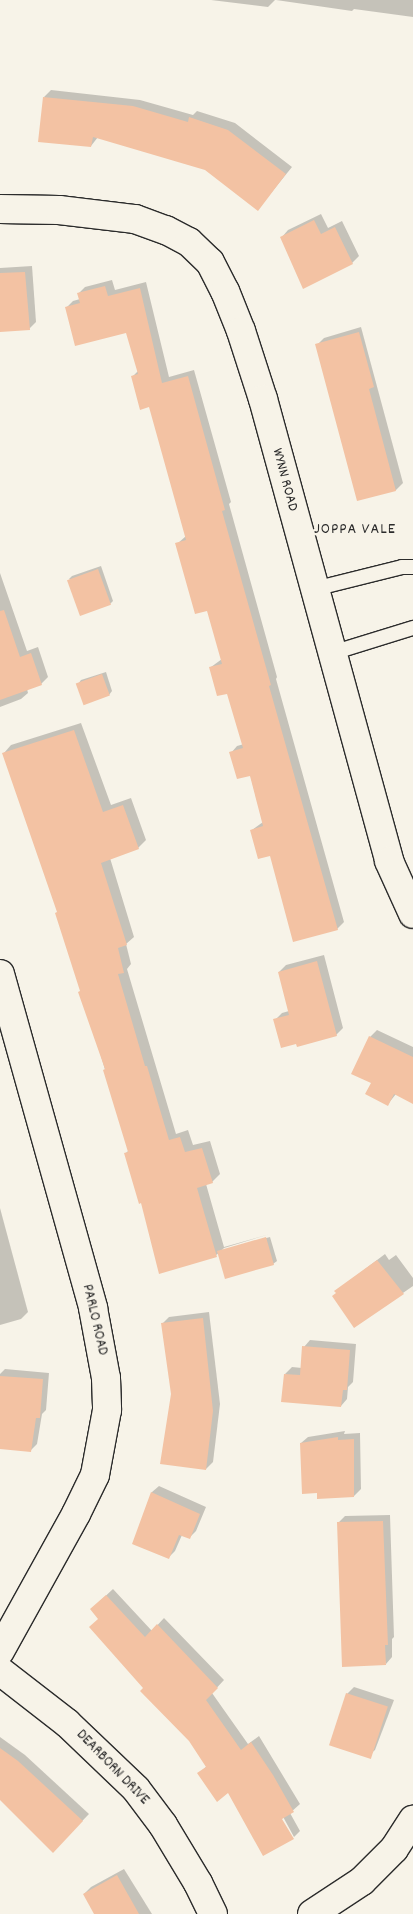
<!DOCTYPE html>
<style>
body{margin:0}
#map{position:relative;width:413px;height:1914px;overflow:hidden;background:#f7f3e8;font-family:Dekko,sans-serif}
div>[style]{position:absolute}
.shadow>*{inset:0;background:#0003}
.building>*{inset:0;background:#f3c2a3;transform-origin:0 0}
.roads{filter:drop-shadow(1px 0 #2b2b2b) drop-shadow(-1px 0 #2b2b2b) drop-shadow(0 1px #2b2b2b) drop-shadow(0 -1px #2b2b2b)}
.service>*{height:14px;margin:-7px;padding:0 7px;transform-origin:7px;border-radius:7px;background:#f7f3e8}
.minor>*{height:28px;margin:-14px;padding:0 14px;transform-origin:14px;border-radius:14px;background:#f7f3e8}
span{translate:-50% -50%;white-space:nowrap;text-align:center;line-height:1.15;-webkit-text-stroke:4.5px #f7f3e8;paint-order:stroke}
.street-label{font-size:15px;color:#2b2b2b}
.neighbourhood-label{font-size:16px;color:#2b2b2b;letter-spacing:1px}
</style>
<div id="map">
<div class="shadow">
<i style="clip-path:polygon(211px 0,275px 0,268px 7px)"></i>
<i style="clip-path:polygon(276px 0,413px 0,413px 17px,354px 9px,352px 11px)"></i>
<i style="clip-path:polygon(51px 90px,140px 100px,193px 115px,197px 111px,235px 123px,292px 167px,258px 209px,205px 169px,98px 137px,91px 146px,44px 97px)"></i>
<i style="clip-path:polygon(321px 214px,328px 228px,342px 221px,359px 256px,352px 263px,282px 237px,288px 230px)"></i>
<i style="clip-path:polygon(32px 266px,36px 322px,29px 329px,0 331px,0 268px)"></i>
<i style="clip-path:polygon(112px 280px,115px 290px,146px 282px,169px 377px,194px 370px,231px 502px,229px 504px,277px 677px,276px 679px,344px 922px,337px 929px,252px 830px,263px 822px,250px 774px,231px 753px,237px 746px,244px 744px,228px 692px,211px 667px,222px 659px,208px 609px,177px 544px,186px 536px,150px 405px,132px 377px,138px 371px,127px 331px,66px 308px,73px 301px,80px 299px,79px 293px,85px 287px)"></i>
<i style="clip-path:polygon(361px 327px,403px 483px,396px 490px,358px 499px,317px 345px,324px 338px)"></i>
<i style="clip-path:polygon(101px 566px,113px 601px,110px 604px,69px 579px,72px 576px)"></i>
<i style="clip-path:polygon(0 573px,27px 651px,38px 647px,48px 677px,41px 684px,27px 689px,28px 693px,21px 699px,0 707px)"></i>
<i style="clip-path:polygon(106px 672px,112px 691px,109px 695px,78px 684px,81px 680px)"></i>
<i style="clip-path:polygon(81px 723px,111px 805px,131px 798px,146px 840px,138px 848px,110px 858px,134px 937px,126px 944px,131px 964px,127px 969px,176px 1134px,188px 1130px,193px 1145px,210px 1141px,220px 1174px,212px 1182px,206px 1184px,224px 1247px,270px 1234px,224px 1248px,221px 1251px,270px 1237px,277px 1261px,273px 1264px,219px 1253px,216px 1255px,142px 1202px,126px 1153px,129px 1150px,58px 912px,4px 753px,11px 745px)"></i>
<i style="clip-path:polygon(324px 955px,343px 1028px,336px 1035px,275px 1020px,282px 1013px,289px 1011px,279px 972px,286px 965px)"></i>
<i style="clip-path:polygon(377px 1030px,413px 1047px,413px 1102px,396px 1094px,388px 1104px,372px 1082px,370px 1037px)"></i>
<i style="clip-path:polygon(0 1208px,28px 1312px,21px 1319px,0 1325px)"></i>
<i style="clip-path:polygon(385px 1254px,389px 1260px,396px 1255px,413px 1278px,413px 1286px,354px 1327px,336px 1291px)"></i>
<i style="clip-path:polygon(209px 1312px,220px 1404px,213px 1462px,206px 1469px,162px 1324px,169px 1317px)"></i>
<i style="clip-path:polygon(310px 1340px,356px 1344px,353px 1382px,348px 1387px,347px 1399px,341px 1406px,285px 1374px,292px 1367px,302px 1368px,304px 1347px)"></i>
<i style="clip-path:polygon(5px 1369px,49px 1373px,46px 1410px,42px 1414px,37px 1444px,30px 1451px,0 1448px,0 1374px)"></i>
<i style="clip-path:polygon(345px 1431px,344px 1434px,360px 1433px,361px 1489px,354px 1496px,318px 1492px,301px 1443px,308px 1437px)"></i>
<i style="clip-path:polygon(159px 1486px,206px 1507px,196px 1531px,189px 1538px,182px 1535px,175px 1551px,169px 1557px,134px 1543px,152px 1492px)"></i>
<i style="clip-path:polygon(390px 1515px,394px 1637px,392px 1639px,392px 1657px,386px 1664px,338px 1523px,345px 1516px)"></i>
<i style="clip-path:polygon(113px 1589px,152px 1631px,164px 1618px,224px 1680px,212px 1693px,248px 1744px,259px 1736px,300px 1804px,290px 1813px,300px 1831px,294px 1837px,281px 1813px,228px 1792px,199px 1773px,207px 1766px,190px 1740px,144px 1688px,100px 1618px,98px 1603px)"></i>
<i style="clip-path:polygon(354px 1687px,394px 1700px,375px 1750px,368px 1756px,347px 1694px)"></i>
<i style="clip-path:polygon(0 1737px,25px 1755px,89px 1814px,53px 1851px,0 1799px)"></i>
<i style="clip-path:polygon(124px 1869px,152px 1914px,95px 1914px,84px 1894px,91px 1887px)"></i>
</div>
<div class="building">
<i style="clip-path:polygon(43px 97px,133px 106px,188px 122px,189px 117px,228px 130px,286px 174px,258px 211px,205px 170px,93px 137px,91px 147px,38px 142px)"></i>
<i style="clip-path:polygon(314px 220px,321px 234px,335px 227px,353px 264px,303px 289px,280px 237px)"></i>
<i style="clip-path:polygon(25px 272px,30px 330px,0 332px,0 273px)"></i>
<i style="clip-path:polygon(105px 286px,108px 296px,140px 288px,162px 383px,188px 376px,225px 510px,222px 511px,271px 685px,269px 686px,338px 930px,293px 942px,270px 856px,258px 859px,250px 830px,263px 826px,250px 776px,237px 779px,229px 752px,243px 748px,227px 694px,217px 696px,209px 667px,222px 664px,207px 611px,195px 614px,175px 543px,186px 540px,149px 407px,140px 410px,131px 376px,138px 374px,126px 333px,75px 346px,65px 307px,80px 303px,77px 293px)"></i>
<i style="clip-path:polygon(359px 332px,374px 387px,369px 389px,396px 491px,357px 501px,315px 344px)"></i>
<i style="left:98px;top:569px;width:38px;height:33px;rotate:70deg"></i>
<i style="clip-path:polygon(4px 610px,20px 657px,31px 653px,42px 685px,0 700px,0 611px)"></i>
<i style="left:102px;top:674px;width:23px;height:28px;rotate:70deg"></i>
<i style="clip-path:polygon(74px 730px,103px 812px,123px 805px,139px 849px,101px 863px,127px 945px,118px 948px,124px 973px,118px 974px,145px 1066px,147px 1066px,169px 1140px,180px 1137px,185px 1152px,202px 1148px,213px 1183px,197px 1188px,217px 1257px,159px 1274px,141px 1203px,139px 1204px,124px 1153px,128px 1152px,103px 1070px,105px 1069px,78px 992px,80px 991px,55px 913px,57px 912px,2px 753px)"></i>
<i style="clip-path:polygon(317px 961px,337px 1036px,297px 1047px,296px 1044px,281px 1048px,273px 1019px,289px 1015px,278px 972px)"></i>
<i style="clip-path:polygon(369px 1036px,413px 1057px,413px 1104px,394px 1094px,388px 1106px,365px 1094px,371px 1083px,351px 1074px)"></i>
<i style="left:266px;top:1237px;width:29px;height:51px;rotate:74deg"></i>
<i style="clip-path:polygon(377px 1260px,404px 1294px,354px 1328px,332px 1296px,336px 1293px,334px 1291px)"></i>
<i style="clip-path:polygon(203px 1318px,213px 1411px,206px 1470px,160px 1464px,171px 1394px,161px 1323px)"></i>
<i style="clip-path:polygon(302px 1346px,350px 1350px,347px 1390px,343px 1390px,341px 1407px,281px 1402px,284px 1374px,300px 1375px)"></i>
<i style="clip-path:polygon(0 1376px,43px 1379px,40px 1418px,36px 1418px,31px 1452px,0 1449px)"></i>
<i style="clip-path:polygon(338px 1437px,338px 1440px,354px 1439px,354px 1497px,317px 1499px,317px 1493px,302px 1494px,300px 1443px)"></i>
<i style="clip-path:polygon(151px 1492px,200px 1514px,190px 1539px,179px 1535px,169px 1559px,132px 1544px)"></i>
<i style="clip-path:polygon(383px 1521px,388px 1645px,385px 1645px,386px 1665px,342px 1667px,337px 1522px)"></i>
<i style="clip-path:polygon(106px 1595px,145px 1637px,157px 1624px,218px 1688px,206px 1700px,241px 1750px,251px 1742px,273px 1775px,294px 1812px,282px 1819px,294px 1839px,263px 1856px,228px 1793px,217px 1802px,197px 1773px,206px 1767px,189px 1741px,140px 1691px,143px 1688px,89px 1627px,98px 1619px,90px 1609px)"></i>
<i style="left:346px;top:1693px;width:44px;height:55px;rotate:18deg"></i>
<i style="clip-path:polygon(0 1748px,18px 1761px,83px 1821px,53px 1853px,0 1800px)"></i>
<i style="clip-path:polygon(117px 1875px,139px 1914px,94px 1914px,83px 1894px)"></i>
</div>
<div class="roads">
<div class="service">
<i style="left:314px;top:589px;width:91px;rotate:-14deg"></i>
<i style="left:402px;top:567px;width:11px"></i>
<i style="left:332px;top:653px;width:85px;rotate:-17.2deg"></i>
</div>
<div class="minor">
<i style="left:0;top:209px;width:59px;rotate:1deg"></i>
<i style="left:59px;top:210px;width:77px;rotate:6.8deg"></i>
<i style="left:135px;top:219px;width:33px;rotate:20deg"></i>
<i style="left:166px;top:230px;width:26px;rotate:28deg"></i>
<i style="left:189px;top:242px;width:29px;rotate:44deg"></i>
<i style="left:210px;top:262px;width:33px;rotate:63deg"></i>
<i style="left:225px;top:291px;width:43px;rotate:68.2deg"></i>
<i style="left:241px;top:331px;width:71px;rotate:72.1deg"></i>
<i style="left:263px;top:399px;width:479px;rotate:74.7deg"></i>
<i style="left:389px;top:861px;width:58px;rotate:65.6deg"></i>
<i style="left:0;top:974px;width:347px;rotate:74.4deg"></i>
<i style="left:93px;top:1308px;width:71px;rotate:79.5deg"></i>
<i style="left:106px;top:1378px;width:32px;rotate:88deg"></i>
<i style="left:107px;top:1410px;width:66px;rotate:100.5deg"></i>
<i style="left:95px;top:1475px;width:43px;rotate:116deg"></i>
<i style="left:76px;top:1514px;width:157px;rotate:119deg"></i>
<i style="left:0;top:1671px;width:85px;rotate:37.8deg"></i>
<i style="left:67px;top:1723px;width:95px;rotate:43.7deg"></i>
<i style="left:136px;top:1789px;width:45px;rotate:53.1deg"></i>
<i style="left:163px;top:1825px;width:68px;rotate:58.9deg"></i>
<i style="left:198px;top:1883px;width:34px;rotate:64deg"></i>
<i style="left:312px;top:1914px;width:60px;rotate:-33.4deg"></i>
<i style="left:362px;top:1881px;width:45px;rotate:-45deg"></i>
<i style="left:394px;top:1849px;width:35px;rotate:-57deg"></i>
</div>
</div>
<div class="street-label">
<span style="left:284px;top:480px;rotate:75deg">WYNN ROAD</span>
<span style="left:94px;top:1320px;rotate:77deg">PARLO ROAD</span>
<span style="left:112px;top:1768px;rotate:46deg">DEARBORN DRIVE</span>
</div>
<div class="neighbourhood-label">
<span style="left:355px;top:530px">JOPPA VALE</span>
</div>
</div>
